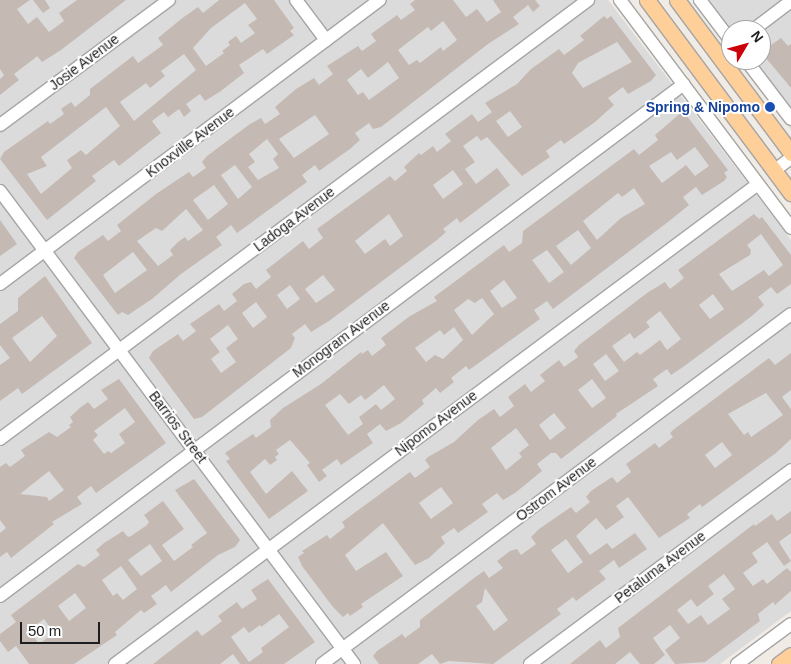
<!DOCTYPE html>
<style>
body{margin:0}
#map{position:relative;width:791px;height:664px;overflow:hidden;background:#f0ebe4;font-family:Helvetica,sans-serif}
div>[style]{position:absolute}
.residential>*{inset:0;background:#dcdbdb}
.building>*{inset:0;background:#c4bab3}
.roads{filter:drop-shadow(1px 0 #a5a5a5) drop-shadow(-1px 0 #a5a5a5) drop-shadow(0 1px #a5a5a5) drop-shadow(0 -1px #a5a5a5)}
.minor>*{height:12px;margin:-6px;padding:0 6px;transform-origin:6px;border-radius:6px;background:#fff}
.major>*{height:15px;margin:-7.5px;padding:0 7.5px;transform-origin:7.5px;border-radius:7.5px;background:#ffcf99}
.dots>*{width:14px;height:14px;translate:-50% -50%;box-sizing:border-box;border:2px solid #fff;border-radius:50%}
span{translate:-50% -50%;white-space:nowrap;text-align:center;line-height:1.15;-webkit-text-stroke:4px #fff;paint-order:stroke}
.street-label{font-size:14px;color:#1e1e1e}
.transit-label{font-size:14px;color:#164399;font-weight:700}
.right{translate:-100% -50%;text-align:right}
.north{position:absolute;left:721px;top:20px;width:50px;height:50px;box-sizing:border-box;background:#fff;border:1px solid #a5a5a5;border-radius:50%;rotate:53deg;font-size:14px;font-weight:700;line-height:20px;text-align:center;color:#1e1e1e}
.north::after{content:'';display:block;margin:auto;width:18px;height:22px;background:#cc0008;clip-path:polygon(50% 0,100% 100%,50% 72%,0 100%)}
.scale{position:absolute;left:20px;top:622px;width:80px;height:22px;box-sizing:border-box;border:2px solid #1e1e1e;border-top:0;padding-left:6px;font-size:15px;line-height:18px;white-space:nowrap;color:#1e1e1e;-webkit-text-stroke:4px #fff;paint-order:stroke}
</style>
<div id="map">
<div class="residential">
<i style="clip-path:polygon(0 0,608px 0,791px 240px,791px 611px,720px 664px,0 664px)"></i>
<i style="clip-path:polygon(693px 0,791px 0,791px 130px,738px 60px,761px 60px,761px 30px,731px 30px,731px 50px)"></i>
</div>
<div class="building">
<i style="clip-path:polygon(0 0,30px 0,17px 9px,28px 24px,37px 17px,49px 32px,64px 21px,59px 13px,77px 0,126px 0,61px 50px,42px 62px,37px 56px,35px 58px,14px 74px,19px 80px,0 95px,0 79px,4px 75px,0 69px)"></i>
<i style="clip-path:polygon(33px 0,45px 0,50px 8px,43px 13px)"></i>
<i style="clip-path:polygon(evenodd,219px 0,274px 0,294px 28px,290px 31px,294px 35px,267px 54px,263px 49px,239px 65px,244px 73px,221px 91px,205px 101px,200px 94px,186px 104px,191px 111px,184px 117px,179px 109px,168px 117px,164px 112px,152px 121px,161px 133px,119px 166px,114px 160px,92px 176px,96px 181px,47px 220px,0 159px,4px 152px,48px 121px,50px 124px,64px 114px,61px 109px,71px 102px,75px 107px,90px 95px,90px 89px,133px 56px,138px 63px,163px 45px,158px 38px,181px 19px,198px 7px,203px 13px,219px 0,245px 3px,257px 19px,248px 25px,255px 33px,241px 43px,236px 36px,228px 42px,230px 45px,222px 51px,224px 53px,206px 66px,193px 48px,211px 28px,245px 3px,219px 0,184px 54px,196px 70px,134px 121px,120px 102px,146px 83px,150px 88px,165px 76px,161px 71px,184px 54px,219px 0,106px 107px,120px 126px,86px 155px,81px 150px,67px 160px,72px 168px,41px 194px,27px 174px,47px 166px,41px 157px,106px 107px)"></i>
<i style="clip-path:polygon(evenodd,415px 0,453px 0,466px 17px,477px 9px,487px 22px,501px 12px,493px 0,535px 0,540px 6px,533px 12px,528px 5px,513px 17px,519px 24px,488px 44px,381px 127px,373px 129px,369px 123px,355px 133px,360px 140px,350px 149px,319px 171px,315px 165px,302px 175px,307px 182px,237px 233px,231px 225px,216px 237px,222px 245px,181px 274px,152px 299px,128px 315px,122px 312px,118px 315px,74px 258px,78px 252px,103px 235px,108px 241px,121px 231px,117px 225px,156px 194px,189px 172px,193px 177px,206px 168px,202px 162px,207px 156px,250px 124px,261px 118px,265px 124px,280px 114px,275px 107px,296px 89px,314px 78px,319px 85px,333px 74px,327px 66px,358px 46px,362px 51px,376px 41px,371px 34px,397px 15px,401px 20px,415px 10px,410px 4px,415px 0,443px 21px,457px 40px,443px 51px,441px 47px,420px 63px,417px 60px,409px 65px,398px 50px,428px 27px,431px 31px,443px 21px,415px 0,388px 62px,399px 78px,369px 100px,363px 92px,358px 95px,347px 80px,361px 69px,368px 78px,388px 62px,415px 0,315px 115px,329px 134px,294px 158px,279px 139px,315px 115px,415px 0,267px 139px,278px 154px,273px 159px,279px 168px,258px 180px,248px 167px,255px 162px,249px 154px,267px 139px,415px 0,235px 165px,252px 187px,238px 199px,221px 175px,235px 165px,415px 0,214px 185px,228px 204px,208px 220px,193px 200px,214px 185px,415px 0,186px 209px,203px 230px,188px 241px,185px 237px,178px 242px,170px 250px,173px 255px,158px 266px,137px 241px,156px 228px,162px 231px,186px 209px,415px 0,133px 252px,147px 270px,115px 293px,103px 275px,133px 252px)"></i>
<i style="clip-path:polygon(evenodd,604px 16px,607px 19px,611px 16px,656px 75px,651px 81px,628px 94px,623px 87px,608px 98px,614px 105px,595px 122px,564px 144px,561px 140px,546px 151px,550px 157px,522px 176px,487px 137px,481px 141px,477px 136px,463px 146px,475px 162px,465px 169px,476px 184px,497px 168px,510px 185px,460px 223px,457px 218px,443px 229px,446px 232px,437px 240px,329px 321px,311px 332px,305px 324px,292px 334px,295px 338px,291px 348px,202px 417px,194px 419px,149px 358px,153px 351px,178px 334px,183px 341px,196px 331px,190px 324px,219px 304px,224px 311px,237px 301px,232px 294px,244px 284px,251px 282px,256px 289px,271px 277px,266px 270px,303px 241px,309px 249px,323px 238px,317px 229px,390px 176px,395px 181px,407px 171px,404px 167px,419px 153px,421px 155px,433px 146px,437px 152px,451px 141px,445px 134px,457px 125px,472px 114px,478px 122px,492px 112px,485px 103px,517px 84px,531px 69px,559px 49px,564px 55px,584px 40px,580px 36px,604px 16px,617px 42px,632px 62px,583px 88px,572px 73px,578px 63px,617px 42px,604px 16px,510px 111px,522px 127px,508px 137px,496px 121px,510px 111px,604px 16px,453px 170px,463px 184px,443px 199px,433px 185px,453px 170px,604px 16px,389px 214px,403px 236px,390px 246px,385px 239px,365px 254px,355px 241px,389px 214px,604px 16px,323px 275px,335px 290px,316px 303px,305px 289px,323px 275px,604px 16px,290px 285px,300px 299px,287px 309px,277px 295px,290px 285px,604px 16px,256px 302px,267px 317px,253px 328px,242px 313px,256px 302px,604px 16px,228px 325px,238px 339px,226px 348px,236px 362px,221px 373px,211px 359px,220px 352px,210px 339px,228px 325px)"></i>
<i style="clip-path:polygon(781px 38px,788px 46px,791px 44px,791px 88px,761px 52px)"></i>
<i style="clip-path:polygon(evenodd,683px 111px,728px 170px,724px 173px,727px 177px,724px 181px,702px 195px,696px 187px,683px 197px,689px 205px,668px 222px,553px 309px,547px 301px,534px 310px,540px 319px,469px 370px,466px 366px,451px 378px,454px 382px,440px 393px,436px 388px,422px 400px,424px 404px,401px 423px,386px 431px,380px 424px,367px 434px,373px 443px,341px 465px,337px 459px,322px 470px,327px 476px,319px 482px,307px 465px,310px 463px,290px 440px,276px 450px,279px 454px,275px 457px,277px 460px,270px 465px,265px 459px,250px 472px,266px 494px,292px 471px,308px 491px,269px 519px,226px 461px,230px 459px,225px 453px,253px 434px,256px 438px,271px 427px,270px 420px,283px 408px,321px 384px,361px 352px,362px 354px,368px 350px,372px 356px,386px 345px,381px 338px,410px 316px,437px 301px,434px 297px,504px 245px,509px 252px,522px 243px,523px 231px,634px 149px,639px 155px,658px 140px,655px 135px,683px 111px,695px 147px,709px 166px,695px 176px,686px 165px,662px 183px,649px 166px,671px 152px,677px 160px,695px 147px,683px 111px,634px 188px,645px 204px,621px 218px,597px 240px,583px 221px,618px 193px,622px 197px,634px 188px,683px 111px,578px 230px,591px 248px,571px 265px,556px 246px,578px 230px,683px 111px,547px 250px,564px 272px,549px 283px,532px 260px,547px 250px,683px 111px,504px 280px,517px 298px,502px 308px,490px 291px,504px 280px,683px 111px,482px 298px,494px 314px,472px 335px,454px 310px,468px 299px,475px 303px,482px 298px,683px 111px,454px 327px,463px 340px,443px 359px,435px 355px,426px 362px,415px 348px,440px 330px,444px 335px,454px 327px,683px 111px,384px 385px,395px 399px,381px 410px,376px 404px,359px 417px,363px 424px,348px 435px,325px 405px,340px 394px,349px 404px,361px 395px,365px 400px,384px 385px)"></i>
<i style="clip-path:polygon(evenodd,754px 214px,759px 219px,762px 217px,791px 255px,791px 284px,777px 294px,771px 287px,758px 297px,764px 305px,752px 316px,683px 367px,671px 375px,667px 369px,653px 379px,658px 386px,616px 414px,617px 416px,561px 459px,556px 453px,551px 453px,537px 464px,542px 471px,515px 493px,503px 500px,497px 493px,482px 504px,488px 512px,458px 533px,454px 528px,441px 537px,445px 543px,429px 558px,415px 565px,383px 523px,345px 555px,356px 571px,386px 552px,403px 576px,361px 604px,363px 607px,350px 616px,348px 613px,343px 617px,333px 607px,302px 566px,298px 557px,304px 553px,302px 551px,327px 535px,330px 539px,345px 527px,342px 522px,410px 472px,415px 478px,430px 467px,425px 460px,428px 457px,454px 442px,478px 420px,494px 409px,500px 417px,514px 406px,508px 397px,525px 384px,531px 392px,545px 381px,540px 375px,559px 360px,564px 367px,578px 357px,574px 351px,579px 345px,647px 293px,665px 282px,670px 289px,684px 278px,678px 270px,754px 214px,761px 234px,783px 265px,769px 276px,764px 270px,732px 291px,719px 274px,750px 255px,751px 250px,747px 245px,761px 234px,754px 214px,713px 294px,724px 309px,710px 319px,699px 305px,713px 294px,754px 214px,660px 311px,681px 339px,667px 350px,660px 340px,640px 355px,637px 352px,624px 362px,612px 346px,630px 333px,634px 339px,650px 327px,646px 322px,660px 311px,754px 214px,606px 354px,619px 371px,605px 381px,593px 364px,606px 354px,754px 214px,592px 379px,606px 398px,592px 408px,578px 390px,592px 379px,754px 214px,554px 413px,566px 428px,550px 440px,539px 425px,554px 413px,754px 214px,516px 428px,529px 445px,519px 453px,522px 457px,506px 470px,491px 448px,516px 428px,754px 214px,441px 487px,453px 503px,431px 519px,419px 503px,441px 487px)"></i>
<i style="clip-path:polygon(0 220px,17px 244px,0 256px)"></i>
<i style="clip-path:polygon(evenodd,45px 276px,92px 343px,22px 394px,18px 388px,0 401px,0 365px,10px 358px,0 345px,0 324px,18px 311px,18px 298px,45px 276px,42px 316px,57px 336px,30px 362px,12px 338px,42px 316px)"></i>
<i style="clip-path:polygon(evenodd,791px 353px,791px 390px,782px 397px,791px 409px,791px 439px,776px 453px,702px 507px,700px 504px,687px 514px,690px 518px,659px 538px,628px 497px,616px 506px,624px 517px,606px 530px,596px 518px,576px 536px,590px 555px,607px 543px,612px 549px,635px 533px,647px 549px,619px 568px,614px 560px,599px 571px,606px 579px,576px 601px,573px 597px,557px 609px,561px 614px,493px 664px,449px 661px,440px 664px,432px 654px,418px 664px,379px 664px,373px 656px,377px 651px,402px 634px,405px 638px,420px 627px,420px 620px,474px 578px,484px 571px,489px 578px,503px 568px,497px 561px,510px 551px,517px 549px,521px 555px,536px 544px,531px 537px,539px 529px,571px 507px,576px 513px,590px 502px,586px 497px,591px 491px,612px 477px,617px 483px,631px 472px,626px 464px,655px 443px,659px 448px,673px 437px,670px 433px,673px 430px,769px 358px,775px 365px,791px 353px,766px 393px,783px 415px,751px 437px,748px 432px,744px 435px,728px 414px,766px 393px,791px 353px,722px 442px,732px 455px,715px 468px,705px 455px,722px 442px,791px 353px,566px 539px,583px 562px,568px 573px,551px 550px,566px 539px,791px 353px,485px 588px,508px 620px,494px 631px,476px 606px,482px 602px,485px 588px)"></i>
<i style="clip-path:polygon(evenodd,119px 379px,166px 443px,96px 493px,91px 486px,77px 497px,82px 504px,52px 522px,54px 524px,11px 558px,7px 552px,0 557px,0 533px,6px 528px,0 520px,0 467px,6px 463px,10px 467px,25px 456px,21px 450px,49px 432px,57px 437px,71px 427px,69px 425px,73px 422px,70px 417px,81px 407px,88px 402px,94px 409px,108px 399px,101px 390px,119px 379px,125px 408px,135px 422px,119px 434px,125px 443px,111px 453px,108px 451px,104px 454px,93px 440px,98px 435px,94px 431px,125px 408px,119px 379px,49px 471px,64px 490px,49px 501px,47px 497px,20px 494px,49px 471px)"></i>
<i style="clip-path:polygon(evenodd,194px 479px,240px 540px,235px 547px,218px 555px,171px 592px,166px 585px,151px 596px,157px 604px,144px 613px,141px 610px,115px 632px,117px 635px,74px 664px,29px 664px,16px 646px,8px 652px,0 641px,0 634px,16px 622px,11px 615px,78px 564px,84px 567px,100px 555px,96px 550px,104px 543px,123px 531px,128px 537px,131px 536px,147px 525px,149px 522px,144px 515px,163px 501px,184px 529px,162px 545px,174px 561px,193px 547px,191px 545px,207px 533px,175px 490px,194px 479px,150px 544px,162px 561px,141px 576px,128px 560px,150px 544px,194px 479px,121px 566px,137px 589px,123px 600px,117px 593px,113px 596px,102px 580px,121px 566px,194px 479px,75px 593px,86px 608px,69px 621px,58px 606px,75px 593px,194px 479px,44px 619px,54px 633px,39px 644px,29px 630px,44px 619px)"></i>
<i style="clip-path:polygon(evenodd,791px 511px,791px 533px,779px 542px,791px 561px,784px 566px,767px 542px,752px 553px,758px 562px,743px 573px,753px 586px,763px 579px,767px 584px,787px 568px,791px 572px,791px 591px,775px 605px,773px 602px,758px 614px,760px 621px,705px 662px,675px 664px,665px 650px,680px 638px,670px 625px,653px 638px,665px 655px,654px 664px,640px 664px,630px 652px,615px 664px,570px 664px,600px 640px,606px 648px,620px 637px,618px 628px,754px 524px,755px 526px,772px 514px,777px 521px,791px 511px,724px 574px,735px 589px,722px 599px,730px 609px,708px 625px,701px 615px,688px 624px,677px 610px,691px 599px,697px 607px,714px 594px,708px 586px,724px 574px)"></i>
<i style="clip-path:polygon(evenodd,268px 579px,315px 642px,284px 664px,240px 664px,233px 654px,220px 664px,153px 664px,197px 630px,202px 636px,222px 621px,218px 616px,237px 602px,242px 609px,257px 599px,251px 590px,268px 579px,279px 614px,289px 627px,261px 648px,263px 652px,249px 662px,231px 637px,244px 627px,249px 633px,260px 625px,261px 627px,279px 614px)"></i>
</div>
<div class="roads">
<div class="minor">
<i style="left:296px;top:0;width:50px;rotate:53.1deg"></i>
<i style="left:620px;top:0;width:285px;rotate:53.1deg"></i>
<i style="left:700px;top:0;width:51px;rotate:52.9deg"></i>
<i style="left:753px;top:30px;width:48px;rotate:-37.3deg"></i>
<i style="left:746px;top:60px;width:74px;rotate:52.7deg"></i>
<i style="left:0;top:125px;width:210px;rotate:-36.5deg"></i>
<i style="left:775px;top:170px;width:20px;rotate:-37deg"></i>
<i style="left:0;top:191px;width:591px;rotate:53.19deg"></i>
<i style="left:0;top:284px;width:474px;rotate:-36.8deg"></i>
<i style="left:0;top:439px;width:734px;rotate:-36.74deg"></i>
<i style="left:0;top:596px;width:854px;rotate:-36.82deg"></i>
<i style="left:115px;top:664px;width:802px;rotate:-36.74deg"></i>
<i style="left:322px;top:664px;width:585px;rotate:-36.73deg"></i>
<i style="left:530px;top:664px;width:325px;rotate:-36.6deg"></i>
<i style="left:737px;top:664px;width:67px;rotate:-36.5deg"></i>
</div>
<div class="major">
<i style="left:647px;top:0;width:241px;rotate:53.3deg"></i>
<i style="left:677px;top:0;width:191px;rotate:53.3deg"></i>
<i style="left:779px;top:664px;width:15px;rotate:-37deg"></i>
</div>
</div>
<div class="dots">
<i style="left:770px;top:107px;background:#1a4fb4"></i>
</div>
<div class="street-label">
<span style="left:84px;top:62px;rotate:-37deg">Josie Avenue</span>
<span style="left:190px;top:142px;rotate:-37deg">Knoxville Avenue</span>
<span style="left:294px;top:219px;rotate:-37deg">Ladoga Avenue</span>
<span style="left:341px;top:339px;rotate:-37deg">Monogram Avenue</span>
<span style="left:436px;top:423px;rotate:-37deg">Nipomo Avenue</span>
<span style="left:178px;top:427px;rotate:53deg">Barrios Street</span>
<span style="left:556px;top:489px;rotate:-37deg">Ostrom Avenue</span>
<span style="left:660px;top:567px;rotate:-37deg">Petaluma Avenue</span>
</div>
<div class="transit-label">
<span class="right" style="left:760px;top:107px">Spring &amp; Nipomo</span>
</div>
<div class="north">N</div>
<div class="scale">50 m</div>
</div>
